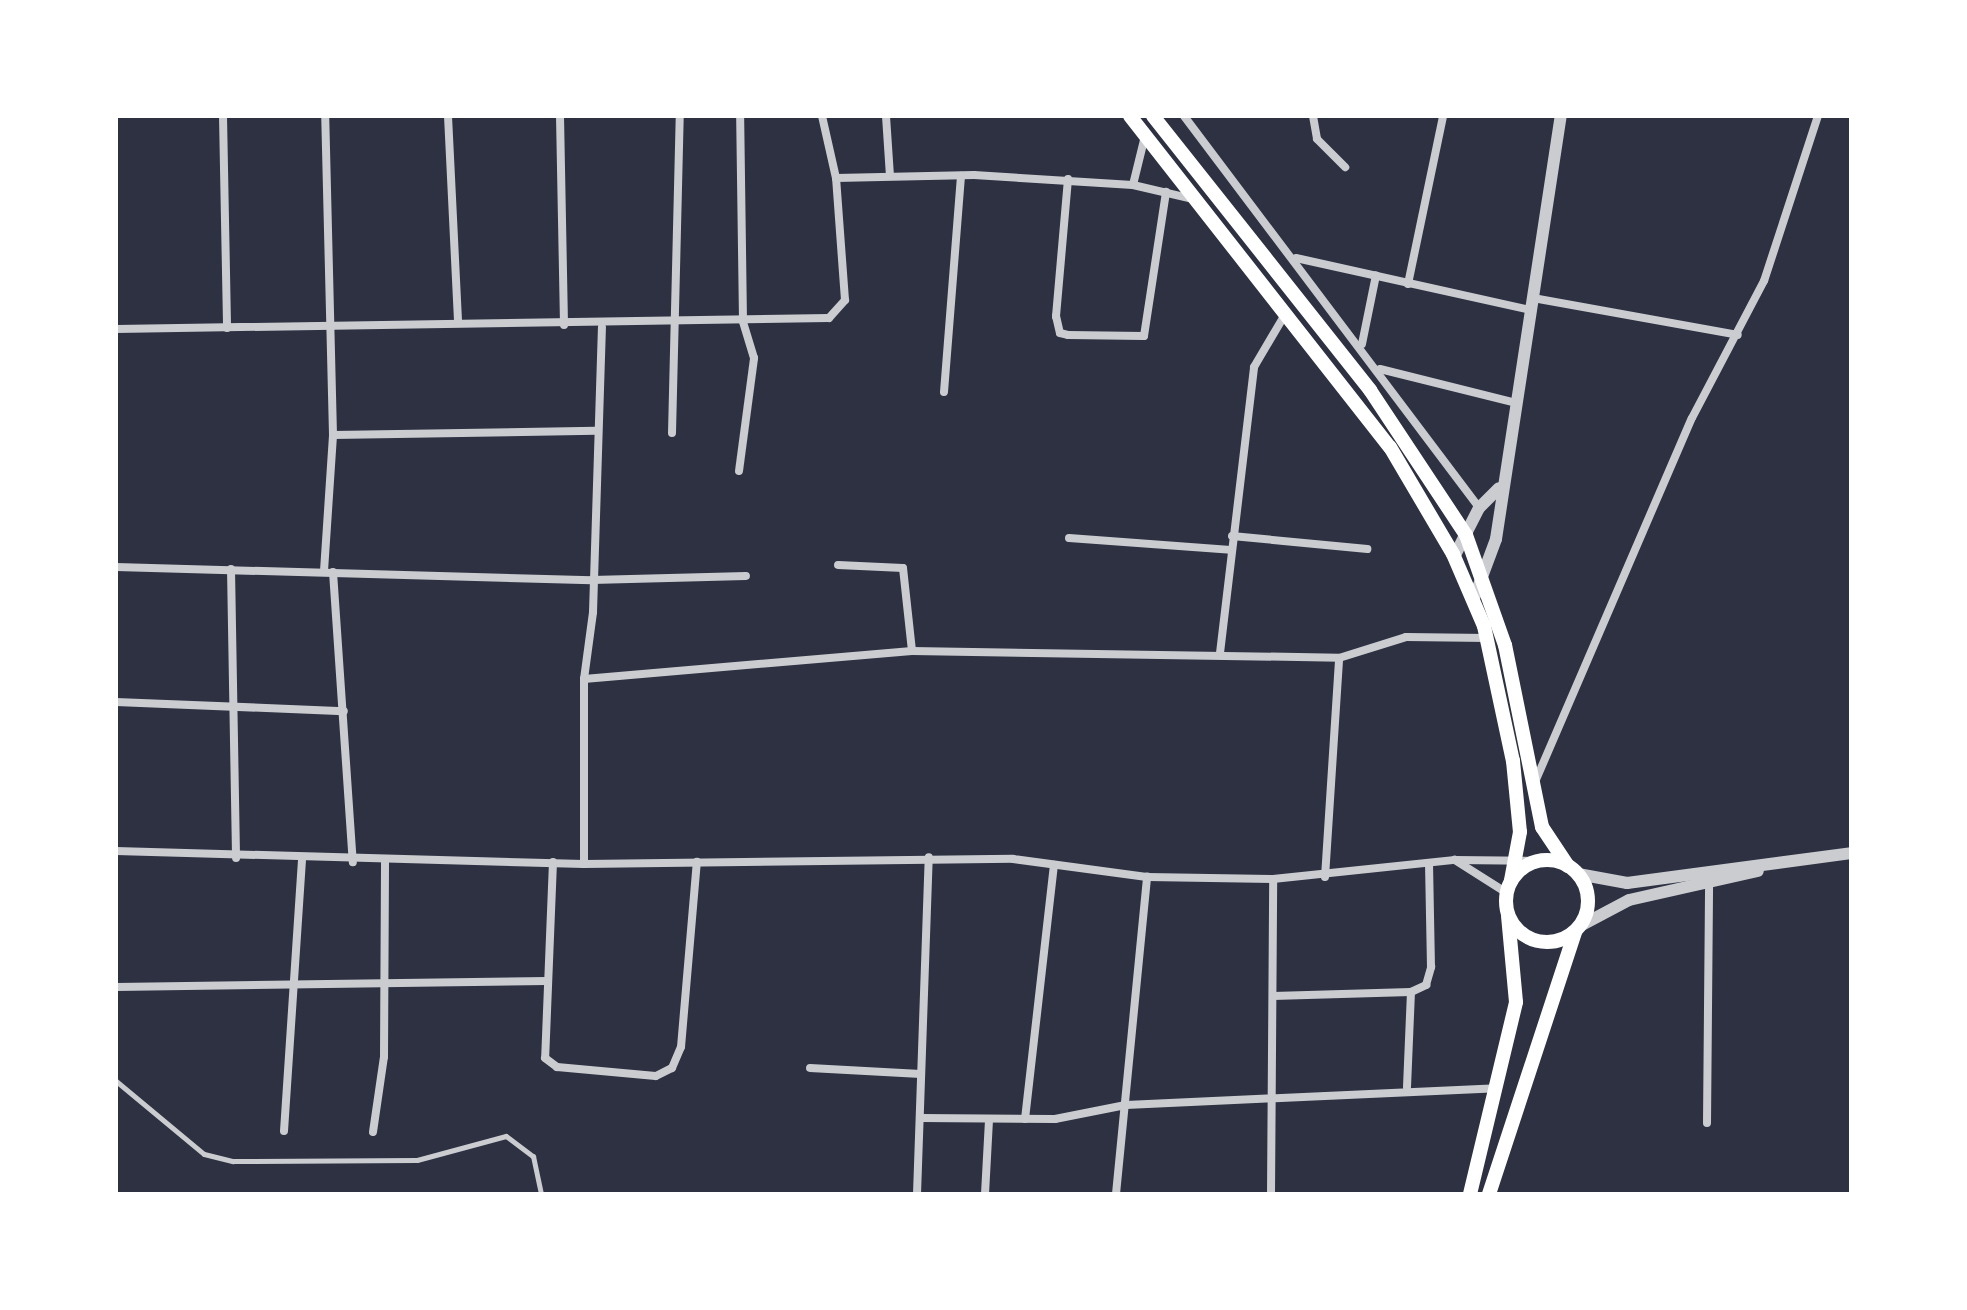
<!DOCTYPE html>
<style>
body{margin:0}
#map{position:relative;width:1967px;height:1310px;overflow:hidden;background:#2d3142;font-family:"Crimson Pro",serif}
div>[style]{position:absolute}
.service>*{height:5px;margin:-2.5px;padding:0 2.5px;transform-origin:2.5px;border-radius:2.5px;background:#caccd0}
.minor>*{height:8px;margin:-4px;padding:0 4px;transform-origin:4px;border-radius:4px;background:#caccd0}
.tertiary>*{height:12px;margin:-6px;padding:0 6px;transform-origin:6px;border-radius:6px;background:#caccd0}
.primary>*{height:14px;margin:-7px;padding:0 7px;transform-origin:7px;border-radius:7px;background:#fff}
.primary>.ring{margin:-7px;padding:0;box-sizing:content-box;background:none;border:14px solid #fff;border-radius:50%}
span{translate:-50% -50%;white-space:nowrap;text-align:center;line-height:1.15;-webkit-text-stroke:6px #fff;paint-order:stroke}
.frame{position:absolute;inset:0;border:118px solid #fff;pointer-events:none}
</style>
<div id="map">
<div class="service">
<i style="left:116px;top:1081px;width:114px;rotate:39.7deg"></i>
<i style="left:204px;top:1154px;width:30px;rotate:14deg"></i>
<i style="left:233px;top:1161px;width:184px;rotate:-0.3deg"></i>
<i style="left:417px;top:1160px;width:92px;rotate:-15.1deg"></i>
<i style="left:506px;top:1136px;width:34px;rotate:37deg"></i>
<i style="left:533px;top:1156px;width:39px;rotate:78deg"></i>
</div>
<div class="minor">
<i style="left:223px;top:116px;width:212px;rotate:88.9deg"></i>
<i style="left:448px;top:116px;width:207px;rotate:87.2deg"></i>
<i style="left:560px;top:116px;width:209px;rotate:88.9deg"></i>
<i style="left:886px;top:116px;width:60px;rotate:86.2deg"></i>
<i style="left:1184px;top:116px;width:491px;rotate:53deg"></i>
<i style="left:1313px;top:116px;width:23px;rotate:80deg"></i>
<i style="left:1317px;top:139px;width:40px;rotate:45deg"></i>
<i style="left:1145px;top:136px;width:50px;rotate:103.8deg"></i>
<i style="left:1133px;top:185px;width:62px;rotate:13.1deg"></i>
<i style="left:836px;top:178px;width:138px;rotate:-1.2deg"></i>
<i style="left:974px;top:175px;width:159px;rotate:3.6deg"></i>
<i style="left:1068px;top:179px;width:138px;rotate:95deg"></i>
<i style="left:1056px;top:316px;width:17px;rotate:77deg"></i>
<i style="left:1060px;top:333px;width:8px;rotate:14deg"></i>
<i style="left:1068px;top:335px;width:76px;rotate:0.8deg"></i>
<i style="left:1144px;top:336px;width:146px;rotate:-81.3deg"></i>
<i style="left:1296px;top:258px;width:241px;rotate:12.5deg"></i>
<i style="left:1408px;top:284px;width:172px;rotate:-78.2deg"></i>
<i style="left:1533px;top:298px;width:208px;rotate:10.2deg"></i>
<i style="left:116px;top:329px;width:713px;rotate:-0.88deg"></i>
<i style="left:829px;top:318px;width:24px;rotate:-48deg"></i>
<i style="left:845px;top:300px;width:122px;rotate:-94.2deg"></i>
<i style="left:836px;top:178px;width:64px;rotate:-102.7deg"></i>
<i style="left:1362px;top:344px;width:70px;rotate:-78.5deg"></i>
<i style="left:1380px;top:369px;width:140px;rotate:14deg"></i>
<i style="left:944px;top:392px;width:217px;rotate:-85.5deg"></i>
<i style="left:672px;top:433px;width:317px;rotate:-88.6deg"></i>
<i style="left:333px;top:435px;width:263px;rotate:-0.9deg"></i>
<i style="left:739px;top:471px;width:114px;rotate:-82.4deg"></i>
<i style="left:754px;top:358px;width:39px;rotate:-107deg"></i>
<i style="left:743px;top:321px;width:205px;rotate:-90.8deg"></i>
<i style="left:1232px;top:536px;width:136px;rotate:5.5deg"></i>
<i style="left:1069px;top:538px;width:162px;rotate:4.2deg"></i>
<i style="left:838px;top:565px;width:65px;rotate:2.6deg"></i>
<i style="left:903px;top:568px;width:83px;rotate:83.8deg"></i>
<i style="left:116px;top:567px;width:476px;rotate:1.6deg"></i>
<i style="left:592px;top:580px;width:154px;rotate:-1.5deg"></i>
<i style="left:231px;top:569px;width:289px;rotate:89deg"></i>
<i style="left:324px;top:571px;width:136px;rotate:-86.2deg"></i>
<i style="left:333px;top:435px;width:319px;rotate:-91.4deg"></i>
<i style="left:333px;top:572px;width:291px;rotate:86.1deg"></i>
<i style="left:1220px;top:653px;width:288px;rotate:-83.2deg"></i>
<i style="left:1254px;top:367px;width:59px;rotate:-59.5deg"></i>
<i style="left:584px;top:679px;width:329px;rotate:-4.9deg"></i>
<i style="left:912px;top:651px;width:427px;rotate:0.9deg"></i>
<i style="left:1339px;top:658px;width:70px;rotate:-17.4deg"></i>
<i style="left:1406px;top:637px;width:81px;rotate:0.7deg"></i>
<i style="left:116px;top:702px;width:228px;rotate:2.3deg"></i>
<i style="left:1535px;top:782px;width:396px;rotate:-66.7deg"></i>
<i style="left:1692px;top:418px;width:155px;rotate:-62.3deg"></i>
<i style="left:1764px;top:281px;width:174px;rotate:-71.9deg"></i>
<i style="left:116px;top:851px;width:468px;rotate:1.6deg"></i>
<i style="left:584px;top:864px;width:429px;rotate:-0.7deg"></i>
<i style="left:1013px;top:859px;width:135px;rotate:7.7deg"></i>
<i style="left:1147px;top:877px;width:126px;rotate:0.9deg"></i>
<i style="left:1273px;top:879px;width:183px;rotate:-6deg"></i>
<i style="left:553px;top:862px;width:196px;rotate:92.3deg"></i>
<i style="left:545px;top:1058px;width:15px;rotate:37deg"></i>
<i style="left:557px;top:1067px;width:99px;rotate:5.2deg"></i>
<i style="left:656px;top:1076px;width:18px;rotate:-27deg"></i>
<i style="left:672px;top:1068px;width:23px;rotate:-67deg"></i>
<i style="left:681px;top:1047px;width:186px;rotate:-85.1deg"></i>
<i style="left:584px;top:864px;width:185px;rotate:-90deg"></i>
<i style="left:584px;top:679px;width:68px;rotate:-82.3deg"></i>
<i style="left:593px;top:612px;width:285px;rotate:-88.2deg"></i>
<i style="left:1325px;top:877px;width:219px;rotate:-86.3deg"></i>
<i style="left:1507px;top:893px;width:62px;rotate:-147.6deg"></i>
<i style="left:1455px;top:860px;width:86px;rotate:0.7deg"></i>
<i style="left:116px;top:987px;width:431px;rotate:-0.8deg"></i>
<i style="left:1273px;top:996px;width:138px;rotate:-1.7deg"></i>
<i style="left:810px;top:1068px;width:111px;rotate:3.1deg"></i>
<i style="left:1407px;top:1087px;width:95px;rotate:-87.6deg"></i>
<i style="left:1411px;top:992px;width:17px;rotate:-25deg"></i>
<i style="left:1426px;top:985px;width:19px;rotate:-74deg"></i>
<i style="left:1431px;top:967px;width:103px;rotate:-91.1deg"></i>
<i style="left:921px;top:1118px;width:134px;rotate:0.4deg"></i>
<i style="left:1055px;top:1119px;width:72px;rotate:-11.2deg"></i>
<i style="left:1126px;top:1105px;width:371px;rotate:-2.6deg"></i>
<i style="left:1025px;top:1119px;width:256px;rotate:-83.5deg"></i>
<i style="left:1707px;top:1123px;width:240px;rotate:-89.5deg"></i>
<i style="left:284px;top:1131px;width:271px;rotate:-86.2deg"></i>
<i style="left:373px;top:1132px;width:76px;rotate:-81.7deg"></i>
<i style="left:384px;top:1057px;width:195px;rotate:-89.7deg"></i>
<i style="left:917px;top:1194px;width:337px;rotate:-88deg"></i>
<i style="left:985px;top:1194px;width:75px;rotate:-86.9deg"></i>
<i style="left:1116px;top:1194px;width:319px;rotate:-84.4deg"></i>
<i style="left:1271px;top:1194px;width:315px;rotate:-89.6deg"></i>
</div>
<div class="tertiary">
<i style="left:1454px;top:557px;width:55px;rotate:-63deg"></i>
<i style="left:1479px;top:508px;width:28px;rotate:-45deg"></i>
<i style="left:1473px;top:601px;width:66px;rotate:-69.6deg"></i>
<i style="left:1496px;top:539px;width:428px;rotate:-81.3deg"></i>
<i style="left:1578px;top:874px;width:50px;rotate:10.4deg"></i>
<i style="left:1627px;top:883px;width:226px;rotate:-7.6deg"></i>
<i style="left:1580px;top:926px;width:55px;rotate:-28deg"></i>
<i style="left:1629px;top:900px;width:132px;rotate:-12.7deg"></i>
</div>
<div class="primary">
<i style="left:1130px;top:116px;width:421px;rotate:51.9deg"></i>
<i style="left:1390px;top:447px;width:124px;rotate:59.5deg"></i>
<i style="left:1453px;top:554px;width:78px;rotate:66.7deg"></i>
<i style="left:1484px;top:626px;width:138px;rotate:77.9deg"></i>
<i style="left:1513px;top:761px;width:71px;rotate:84.4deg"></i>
<i style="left:1520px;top:832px;width:49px;rotate:100.6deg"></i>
<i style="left:1153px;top:116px;width:350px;rotate:51.6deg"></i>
<i style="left:1370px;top:390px;width:174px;rotate:56.5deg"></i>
<i style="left:1466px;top:535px;width:117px;rotate:70.5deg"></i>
<i style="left:1505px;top:645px;width:186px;rotate:78.5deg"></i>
<i style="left:1542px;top:827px;width:47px;rotate:56.3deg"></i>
<i class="ring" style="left:1506px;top:860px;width:68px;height:68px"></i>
<i style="left:1470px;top:1194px;width:197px;rotate:-76.5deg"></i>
<i style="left:1516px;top:1002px;width:86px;rotate:-95.3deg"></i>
<i style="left:1489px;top:1194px;width:276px;rotate:-71.8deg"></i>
</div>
<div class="frame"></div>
</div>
